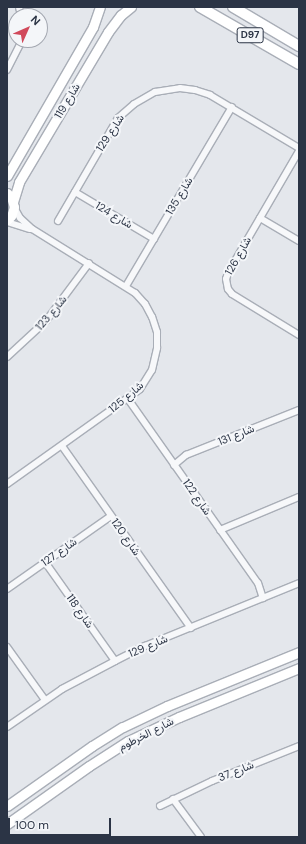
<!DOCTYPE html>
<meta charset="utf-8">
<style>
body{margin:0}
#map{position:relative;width:306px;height:844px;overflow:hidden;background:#e4e7ec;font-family:"DM Sans",Vazirmatn,sans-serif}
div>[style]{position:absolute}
.roads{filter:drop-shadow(1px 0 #a9aeb7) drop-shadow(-1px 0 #a9aeb7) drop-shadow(0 1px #a9aeb7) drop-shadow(0 -1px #a9aeb7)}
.street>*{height:6px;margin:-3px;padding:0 3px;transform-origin:3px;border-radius:3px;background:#f7f8fa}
.secondary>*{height:9px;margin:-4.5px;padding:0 4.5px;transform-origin:4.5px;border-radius:4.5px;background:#fff}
.primary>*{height:10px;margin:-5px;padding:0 5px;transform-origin:5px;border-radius:5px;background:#fff}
span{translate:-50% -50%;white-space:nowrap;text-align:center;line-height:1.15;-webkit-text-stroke:4px #f4f6f9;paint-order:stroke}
.shield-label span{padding:1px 3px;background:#f4f6f9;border:1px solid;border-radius:3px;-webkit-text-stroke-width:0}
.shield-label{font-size:10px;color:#2b3445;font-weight:700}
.street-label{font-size:11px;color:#2b3445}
.frame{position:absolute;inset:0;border:8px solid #2b3445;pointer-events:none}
.north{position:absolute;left:8px;top:8px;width:40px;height:40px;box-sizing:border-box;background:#f4f6f9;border:1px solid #a4a8b1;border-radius:50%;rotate:45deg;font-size:11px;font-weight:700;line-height:16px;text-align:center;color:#2b3445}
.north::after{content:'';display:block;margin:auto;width:14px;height:18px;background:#d1495b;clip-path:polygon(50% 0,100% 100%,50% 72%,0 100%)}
.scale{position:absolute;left:8px;top:818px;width:103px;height:18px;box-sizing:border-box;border:2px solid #2b3445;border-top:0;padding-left:5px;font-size:12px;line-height:14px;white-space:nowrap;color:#2b3445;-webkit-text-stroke:3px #f4f6f9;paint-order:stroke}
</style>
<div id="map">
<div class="roads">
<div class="street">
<i style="left:19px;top:7px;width:9px;rotate:77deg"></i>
<i style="left:7px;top:70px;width:34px;rotate:-63deg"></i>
<i style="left:299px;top:151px;width:141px;rotate:120.2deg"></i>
<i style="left:228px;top:273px;width:6px;rotate:108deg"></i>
<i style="left:226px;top:279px;width:10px;rotate:79deg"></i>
<i style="left:228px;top:289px;width:6px;rotate:51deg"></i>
<i style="left:232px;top:294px;width:79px;rotate:31.5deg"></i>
<i style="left:75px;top:192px;width:92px;rotate:30.7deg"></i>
<i style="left:260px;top:218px;width:45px;rotate:30.5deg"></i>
<i style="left:58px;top:221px;width:119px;rotate:-59.8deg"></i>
<i style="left:118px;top:118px;width:21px;rotate:-41deg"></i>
<i style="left:134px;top:104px;width:24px;rotate:-30deg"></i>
<i style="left:155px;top:92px;width:25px;rotate:-9deg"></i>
<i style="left:180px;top:88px;width:15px;rotate:8deg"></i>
<i style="left:195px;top:90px;width:16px;rotate:18deg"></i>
<i style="left:210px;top:95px;width:104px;rotate:30.8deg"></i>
<i style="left:7px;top:222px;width:24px;rotate:17deg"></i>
<i style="left:126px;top:286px;width:208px;rotate:-59.4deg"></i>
<i style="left:7px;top:357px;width:53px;rotate:-42.7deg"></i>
<i style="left:46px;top:321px;width:72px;rotate:-53.4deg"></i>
<i style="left:128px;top:399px;width:225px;rotate:54.8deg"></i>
<i style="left:258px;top:583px;width:16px;rotate:72deg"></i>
<i style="left:62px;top:446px;width:223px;rotate:54.7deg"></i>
<i style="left:174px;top:465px;width:16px;rotate:-40deg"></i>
<i style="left:186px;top:455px;width:122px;rotate:-21.7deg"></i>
<i style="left:7px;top:484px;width:163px;rotate:-35.5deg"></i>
<i style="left:140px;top:389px;width:22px;rotate:-58deg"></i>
<i style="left:152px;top:370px;width:23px;rotate:-77deg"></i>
<i style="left:157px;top:348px;width:16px;rotate:-90deg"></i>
<i style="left:157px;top:332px;width:16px;rotate:-108deg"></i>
<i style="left:152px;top:317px;width:15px;rotate:-118deg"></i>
<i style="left:145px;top:304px;width:15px;rotate:-132deg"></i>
<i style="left:135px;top:293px;width:121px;rotate:-148.1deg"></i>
<i style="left:32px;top:229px;width:16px;rotate:-137deg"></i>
<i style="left:20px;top:218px;width:13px;rotate:-119deg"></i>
<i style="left:220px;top:530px;width:86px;rotate:-22.7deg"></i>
<i style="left:45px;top:562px;width:121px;rotate:54.7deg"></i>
<i style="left:7px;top:589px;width:127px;rotate:-35.1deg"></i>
<i style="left:7px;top:647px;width:65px;rotate:54.4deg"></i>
<i style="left:7px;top:727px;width:67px;rotate:-34.6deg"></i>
<i style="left:62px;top:689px;width:60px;rotate:-27.8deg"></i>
<i style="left:115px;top:661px;width:34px;rotate:-27deg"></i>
<i style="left:145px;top:646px;width:166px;rotate:-22.2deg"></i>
<i style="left:173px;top:799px;width:47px;rotate:53.6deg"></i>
<i style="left:160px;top:806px;width:58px;rotate:-25.7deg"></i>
<i style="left:212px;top:781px;width:94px;rotate:-21.9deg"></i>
</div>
<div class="secondary">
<i style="left:7px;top:176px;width:172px;rotate:-60deg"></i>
<i style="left:93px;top:27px;width:21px;rotate:-71deg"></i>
<i style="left:7px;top:193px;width:6px;rotate:45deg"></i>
<i style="left:11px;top:197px;width:10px;rotate:73deg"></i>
<i style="left:14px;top:207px;width:9px;rotate:108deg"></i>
<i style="left:11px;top:216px;width:6px;rotate:135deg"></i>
<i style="left:13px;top:202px;width:21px;rotate:-73deg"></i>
<i style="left:19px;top:182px;width:174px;rotate:-59.3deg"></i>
<i style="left:108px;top:32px;width:21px;rotate:-53deg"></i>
<i style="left:121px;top:15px;width:13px;rotate:-39deg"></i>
<i style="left:7px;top:806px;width:104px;rotate:-35.2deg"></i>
<i style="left:92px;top:746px;width:36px;rotate:-32deg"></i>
<i style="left:123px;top:727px;width:49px;rotate:-25.5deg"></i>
<i style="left:167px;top:706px;width:143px;rotate:-22.2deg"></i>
<i style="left:7px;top:824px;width:100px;rotate:-35.3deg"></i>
<i style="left:89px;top:766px;width:46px;rotate:-32.7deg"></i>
<i style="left:128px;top:741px;width:56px;rotate:-25.2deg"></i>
<i style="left:179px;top:717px;width:130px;rotate:-22.2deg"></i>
</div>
<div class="primary">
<i style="left:200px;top:7px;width:114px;rotate:29.9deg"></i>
<i style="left:233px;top:7px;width:77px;rotate:30.6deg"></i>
</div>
</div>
<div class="shield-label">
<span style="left:250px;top:35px">D97</span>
</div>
<div class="street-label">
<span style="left:67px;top:101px;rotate:-59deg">شارع 119</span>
<span style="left:110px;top:133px;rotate:-57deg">شارع 129</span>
<span style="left:179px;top:196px;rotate:-59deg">شارع 135</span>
<span style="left:114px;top:215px;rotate:31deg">شارع 124</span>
<span style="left:238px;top:256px;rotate:-61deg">شارع 126</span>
<span style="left:51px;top:313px;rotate:-50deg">شارع 123</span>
<span style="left:126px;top:397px;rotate:-40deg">شارع 125</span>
<span style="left:236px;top:435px;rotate:-22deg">شارع 131</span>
<span style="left:197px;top:497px;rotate:55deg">شارع 122</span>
<span style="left:126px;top:537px;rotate:55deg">شارع 120</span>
<span style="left:59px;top:552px;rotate:-35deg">شارع 127</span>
<span style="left:80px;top:611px;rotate:55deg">شارع 118</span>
<span style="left:148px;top:646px;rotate:-23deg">شارع 129</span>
<span style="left:146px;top:734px;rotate:-27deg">شارع الخرطوم</span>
<span style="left:236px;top:771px;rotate:-22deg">شارع 37</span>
</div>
<div class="frame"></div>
<div class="north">N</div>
<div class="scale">100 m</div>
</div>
